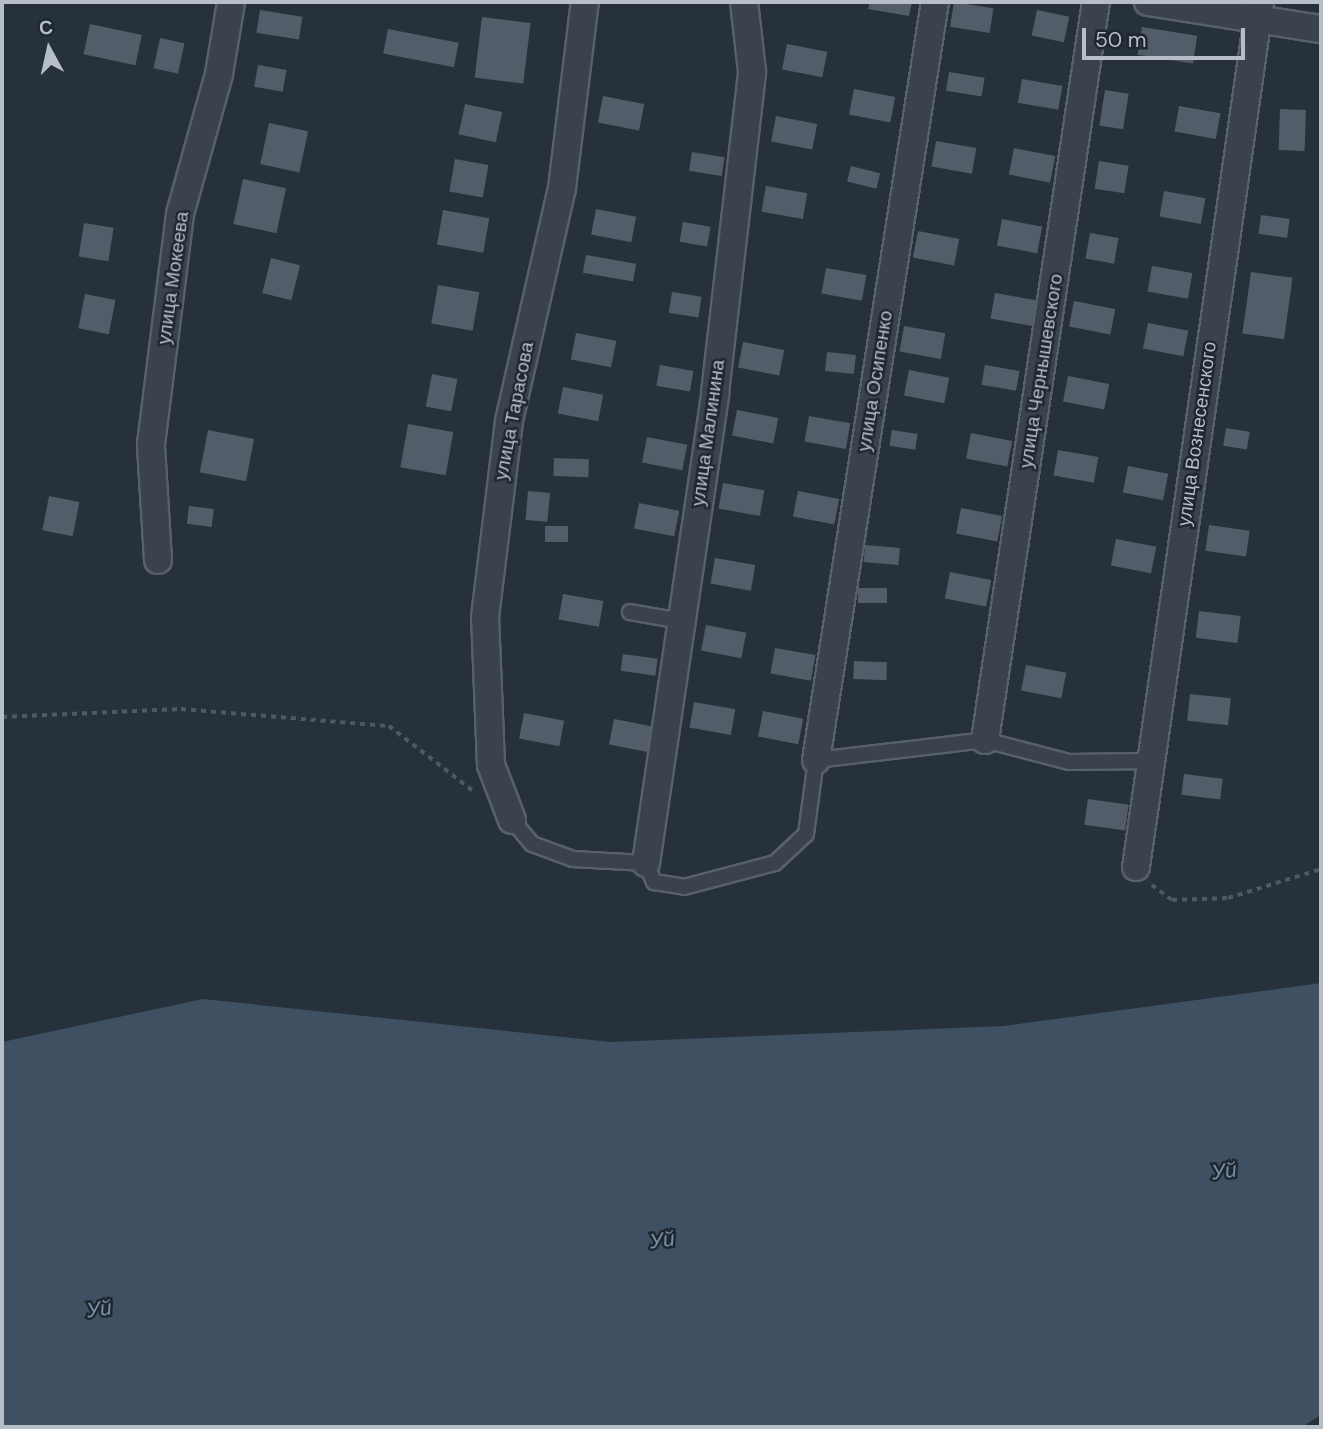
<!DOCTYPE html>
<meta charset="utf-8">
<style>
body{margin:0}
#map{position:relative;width:1323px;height:1429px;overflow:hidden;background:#26313b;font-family:"DM Sans",sans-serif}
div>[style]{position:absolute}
.water>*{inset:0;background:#3e5062}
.building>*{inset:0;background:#525d69;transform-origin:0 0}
.path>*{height:3.5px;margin-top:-1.75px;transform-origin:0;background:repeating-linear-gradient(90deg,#4a5c5d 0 5px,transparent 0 10px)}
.roads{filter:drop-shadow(2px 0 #586169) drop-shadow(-2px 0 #586169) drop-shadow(0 2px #586169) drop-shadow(0 -2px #586169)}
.service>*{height:14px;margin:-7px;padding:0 7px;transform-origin:7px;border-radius:7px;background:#3a434b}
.minor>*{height:26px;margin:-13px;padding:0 13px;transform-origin:13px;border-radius:13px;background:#3a434b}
span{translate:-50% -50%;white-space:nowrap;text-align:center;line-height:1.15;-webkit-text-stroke:5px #1f2830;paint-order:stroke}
.street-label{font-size:19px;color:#b6bec7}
.water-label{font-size:21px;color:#7a90a7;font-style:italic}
.frame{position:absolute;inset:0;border:4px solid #b6bec7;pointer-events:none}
.north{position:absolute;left:14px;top:14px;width:70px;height:70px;-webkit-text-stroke:5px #1f2830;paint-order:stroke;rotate:352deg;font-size:19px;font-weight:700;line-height:28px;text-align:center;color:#b6bec7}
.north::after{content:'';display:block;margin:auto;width:24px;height:32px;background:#b6bec7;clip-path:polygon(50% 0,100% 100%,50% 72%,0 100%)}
.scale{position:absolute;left:1082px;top:28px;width:163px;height:32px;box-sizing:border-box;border:4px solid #b6bec7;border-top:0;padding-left:9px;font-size:21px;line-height:24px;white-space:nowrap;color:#b6bec7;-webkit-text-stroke:5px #1f2830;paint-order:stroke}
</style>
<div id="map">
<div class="water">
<i style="clip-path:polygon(1321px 983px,1321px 1415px,1302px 1427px,2px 1427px,2px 1042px,203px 999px,611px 1042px,1004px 1026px)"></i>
</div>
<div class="building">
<i style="clip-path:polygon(870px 2px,912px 2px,909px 16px,868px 9px)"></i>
<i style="left:954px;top:2px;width:40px;height:25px;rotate:9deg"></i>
<i style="left:260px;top:10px;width:43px;height:23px;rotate:9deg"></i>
<i style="left:1037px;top:10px;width:33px;height:26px;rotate:12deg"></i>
<i style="left:482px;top:17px;width:49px;height:61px;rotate:7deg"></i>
<i style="left:90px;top:24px;width:53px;height:31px;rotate:12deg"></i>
<i style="left:1142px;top:27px;width:56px;height:28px;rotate:9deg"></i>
<i style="left:388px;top:29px;width:72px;height:25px;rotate:11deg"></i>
<i style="left:160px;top:38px;width:25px;height:31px;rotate:12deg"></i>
<i style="left:787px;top:44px;width:41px;height:26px;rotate:11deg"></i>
<i style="left:258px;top:65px;width:29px;height:22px;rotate:10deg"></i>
<i style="left:949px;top:72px;width:36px;height:19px;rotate:9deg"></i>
<i style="left:1022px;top:79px;width:41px;height:24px;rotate:10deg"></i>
<i style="left:854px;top:89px;width:42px;height:26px;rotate:11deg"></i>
<i style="left:1105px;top:90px;width:24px;height:36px;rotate:9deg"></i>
<i style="left:603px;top:96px;width:42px;height:27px;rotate:11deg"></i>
<i style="left:465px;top:104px;width:38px;height:31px;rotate:12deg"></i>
<i style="left:1179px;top:106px;width:42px;height:26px;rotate:10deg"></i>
<i style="left:1280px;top:109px;width:26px;height:41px;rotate:2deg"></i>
<i style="left:776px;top:116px;width:42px;height:26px;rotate:11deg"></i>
<i style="left:269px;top:123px;width:40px;height:42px;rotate:12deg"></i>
<i style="left:936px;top:141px;width:41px;height:26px;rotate:10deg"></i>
<i style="left:1014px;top:148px;width:42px;height:27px;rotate:11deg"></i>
<i style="left:692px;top:152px;width:33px;height:19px;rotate:9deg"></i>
<i style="left:455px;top:159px;width:34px;height:33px;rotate:10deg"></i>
<i style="left:1099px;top:161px;width:30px;height:28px;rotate:9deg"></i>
<i style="left:851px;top:166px;width:30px;height:16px;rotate:14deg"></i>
<i style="left:243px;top:179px;width:44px;height:46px;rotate:12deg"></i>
<i style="left:766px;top:186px;width:42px;height:26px;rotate:10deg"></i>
<i style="left:1164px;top:191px;width:42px;height:26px;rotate:10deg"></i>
<i style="left:596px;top:209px;width:41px;height:26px;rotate:11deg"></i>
<i style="left:443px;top:210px;width:47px;height:35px;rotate:10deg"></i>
<i style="left:1261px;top:215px;width:29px;height:19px;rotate:8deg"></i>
<i style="left:1002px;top:219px;width:41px;height:27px;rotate:11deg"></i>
<i style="left:683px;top:222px;width:28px;height:20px;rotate:10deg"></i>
<i style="left:84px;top:223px;width:30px;height:34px;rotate:9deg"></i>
<i style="left:918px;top:231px;width:42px;height:27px;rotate:11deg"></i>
<i style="left:1090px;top:233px;width:29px;height:26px;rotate:10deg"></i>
<i style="left:586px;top:255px;width:51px;height:18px;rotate:10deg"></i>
<i style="left:271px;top:258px;width:30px;height:36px;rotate:14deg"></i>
<i style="left:1152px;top:266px;width:41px;height:26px;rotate:10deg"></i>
<i style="left:826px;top:268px;width:41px;height:26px;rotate:10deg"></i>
<i style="left:1251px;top:272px;width:42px;height:62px;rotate:8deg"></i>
<i style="left:438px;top:285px;width:42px;height:39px;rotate:10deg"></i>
<i style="left:672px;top:292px;width:30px;height:21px;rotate:9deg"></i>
<i style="left:995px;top:293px;width:42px;height:26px;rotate:10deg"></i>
<i style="left:85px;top:294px;width:31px;height:35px;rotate:11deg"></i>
<i style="left:1074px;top:301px;width:42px;height:26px;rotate:11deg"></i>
<i style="left:1148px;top:323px;width:41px;height:26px;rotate:11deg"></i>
<i style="left:904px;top:326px;width:42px;height:26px;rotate:10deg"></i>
<i style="left:576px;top:333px;width:41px;height:27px;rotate:11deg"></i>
<i style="left:743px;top:342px;width:42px;height:26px;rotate:11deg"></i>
<i style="left:827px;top:352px;width:29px;height:19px;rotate:6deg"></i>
<i style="left:660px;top:365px;width:34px;height:21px;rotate:10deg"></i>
<i style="left:985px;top:365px;width:35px;height:20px;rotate:10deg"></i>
<i style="left:909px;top:370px;width:41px;height:26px;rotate:11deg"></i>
<i style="left:432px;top:374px;width:26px;height:33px;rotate:11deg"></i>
<i style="left:1068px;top:376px;width:42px;height:26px;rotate:11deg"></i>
<i style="left:563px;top:387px;width:41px;height:27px;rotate:11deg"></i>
<i style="left:737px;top:410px;width:42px;height:26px;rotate:11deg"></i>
<i style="left:809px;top:416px;width:42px;height:26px;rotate:10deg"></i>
<i style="left:408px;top:424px;width:46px;height:44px;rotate:10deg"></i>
<i style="left:1226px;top:428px;width:24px;height:18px;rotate:9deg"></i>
<i style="left:208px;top:430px;width:47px;height:43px;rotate:11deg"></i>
<i style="left:892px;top:430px;width:26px;height:16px;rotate:9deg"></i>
<i style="left:971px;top:433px;width:42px;height:26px;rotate:11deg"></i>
<i style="left:647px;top:437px;width:41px;height:26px;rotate:11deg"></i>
<i style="left:1058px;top:450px;width:41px;height:26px;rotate:10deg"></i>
<i style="left:554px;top:458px;width:35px;height:18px;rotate:2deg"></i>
<i style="left:1128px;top:466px;width:41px;height:27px;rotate:11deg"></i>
<i style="left:723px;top:483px;width:42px;height:26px;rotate:10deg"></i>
<i style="left:528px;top:491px;width:22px;height:29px;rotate:5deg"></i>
<i style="left:798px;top:491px;width:42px;height:26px;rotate:11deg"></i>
<i style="left:49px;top:496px;width:31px;height:35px;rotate:11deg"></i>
<i style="left:639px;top:503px;width:41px;height:26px;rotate:11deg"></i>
<i style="left:189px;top:506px;width:25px;height:18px;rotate:7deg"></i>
<i style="left:961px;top:508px;width:42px;height:26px;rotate:11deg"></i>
<i style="left:1209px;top:525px;width:41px;height:26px;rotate:8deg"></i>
<i style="left:545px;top:526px;width:23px;height:16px"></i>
<i style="left:1116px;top:539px;width:41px;height:27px;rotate:11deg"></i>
<i style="left:865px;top:545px;width:35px;height:17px;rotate:5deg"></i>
<i style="left:715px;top:558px;width:41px;height:26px;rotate:10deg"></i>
<i style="left:950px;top:572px;width:42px;height:27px;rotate:11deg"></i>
<i style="left:887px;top:588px;width:15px;height:29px;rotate:90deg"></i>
<i style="left:563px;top:594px;width:41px;height:26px;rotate:10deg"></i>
<i style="left:1199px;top:611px;width:42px;height:27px;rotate:7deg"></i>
<i style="left:706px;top:625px;width:41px;height:26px;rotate:11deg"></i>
<i style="left:775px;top:648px;width:41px;height:26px;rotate:10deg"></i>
<i style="left:623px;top:654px;width:35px;height:17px;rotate:8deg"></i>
<i style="left:854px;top:661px;width:33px;height:18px;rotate:2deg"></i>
<i style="left:1026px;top:665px;width:41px;height:26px;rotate:11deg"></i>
<i style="left:1190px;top:694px;width:41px;height:27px;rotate:6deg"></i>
<i style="left:694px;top:702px;width:42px;height:26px;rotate:10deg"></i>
<i style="left:763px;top:711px;width:41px;height:26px;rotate:11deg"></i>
<i style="left:524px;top:713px;width:41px;height:26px;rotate:11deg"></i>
<i style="left:614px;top:719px;width:41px;height:26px;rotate:11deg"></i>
<i style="left:1184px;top:774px;width:39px;height:21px;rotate:7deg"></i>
<i style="left:1088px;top:799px;width:41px;height:26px;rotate:8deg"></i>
</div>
<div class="path">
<i style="left:2px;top:717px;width:179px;rotate:-2.6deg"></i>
<i style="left:181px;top:709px;width:209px;rotate:4.7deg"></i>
<i style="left:389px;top:726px;width:110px;rotate:37.6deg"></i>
<i style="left:1152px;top:885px;width:25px;rotate:37deg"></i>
<i style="left:1172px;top:900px;width:56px;rotate:-2deg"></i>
<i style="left:1228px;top:898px;width:97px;rotate:-17.3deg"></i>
</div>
<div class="roads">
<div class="service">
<i style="left:630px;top:612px;width:52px;rotate:10deg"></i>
<i style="left:512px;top:820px;width:31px;rotate:50deg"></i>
<i style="left:532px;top:844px;width:44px;rotate:20.1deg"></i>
<i style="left:573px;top:859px;width:73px;rotate:3.1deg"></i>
<i style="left:646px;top:863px;width:21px;rotate:67deg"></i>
<i style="left:654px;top:882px;width:30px;rotate:9deg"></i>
<i style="left:684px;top:887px;width:94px;rotate:-14.8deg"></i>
<i style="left:775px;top:863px;width:42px;rotate:-43.1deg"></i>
<i style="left:806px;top:834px;width:75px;rotate:-82.3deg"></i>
<i style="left:816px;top:760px;width:170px;rotate:-6.7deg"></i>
<i style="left:985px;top:740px;width:87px;rotate:14.7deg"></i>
<i style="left:1069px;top:762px;width:81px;rotate:-0.7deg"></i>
</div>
<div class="minor">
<i style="left:1148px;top:2px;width:175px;rotate:8.9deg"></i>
<i style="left:158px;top:560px;width:116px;rotate:-93.5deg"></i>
<i style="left:151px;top:444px;width:232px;rotate:-82.8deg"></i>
<i style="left:180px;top:214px;width:145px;rotate:-74.4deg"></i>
<i style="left:219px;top:74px;width:73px;rotate:-80.5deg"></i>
<i style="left:985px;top:740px;width:746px;rotate:-81.45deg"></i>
<i style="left:816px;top:760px;width:767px;rotate:-81.08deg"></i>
<i style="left:512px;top:820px;width:59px;rotate:-110.9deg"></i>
<i style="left:491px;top:765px;width:148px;rotate:-92.3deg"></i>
<i style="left:485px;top:617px;width:197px;rotate:-83deg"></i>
<i style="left:509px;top:421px;width:239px;rotate:-77.2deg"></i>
<i style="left:562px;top:188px;width:187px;rotate:-83deg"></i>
<i style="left:646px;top:863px;width:475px;rotate:-81.6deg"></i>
<i style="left:715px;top:393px;width:324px;rotate:-83.4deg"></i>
<i style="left:752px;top:71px;width:69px;rotate:-96.6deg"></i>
<i style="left:1136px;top:867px;width:874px;rotate:-81.84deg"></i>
</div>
</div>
<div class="street-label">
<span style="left:173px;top:278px;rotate:-82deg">улица Мокеева</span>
<span style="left:1041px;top:371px;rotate:-81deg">улица Чернышевского</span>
<span style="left:875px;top:381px;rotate:-81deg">улица Осипенко</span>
<span style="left:514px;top:411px;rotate:-79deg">улица Тарасова</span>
<span style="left:708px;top:433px;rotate:-82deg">улица Малинина</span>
<span style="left:1197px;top:434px;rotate:-82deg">улица Вознесенского</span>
</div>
<div class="water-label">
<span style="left:1224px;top:1171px;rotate:-7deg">Уй</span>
<span style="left:662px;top:1240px;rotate:-7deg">Уй</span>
<span style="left:99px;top:1309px;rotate:-7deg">Уй</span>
</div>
<div class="frame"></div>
<div class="north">С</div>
<div class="scale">50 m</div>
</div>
